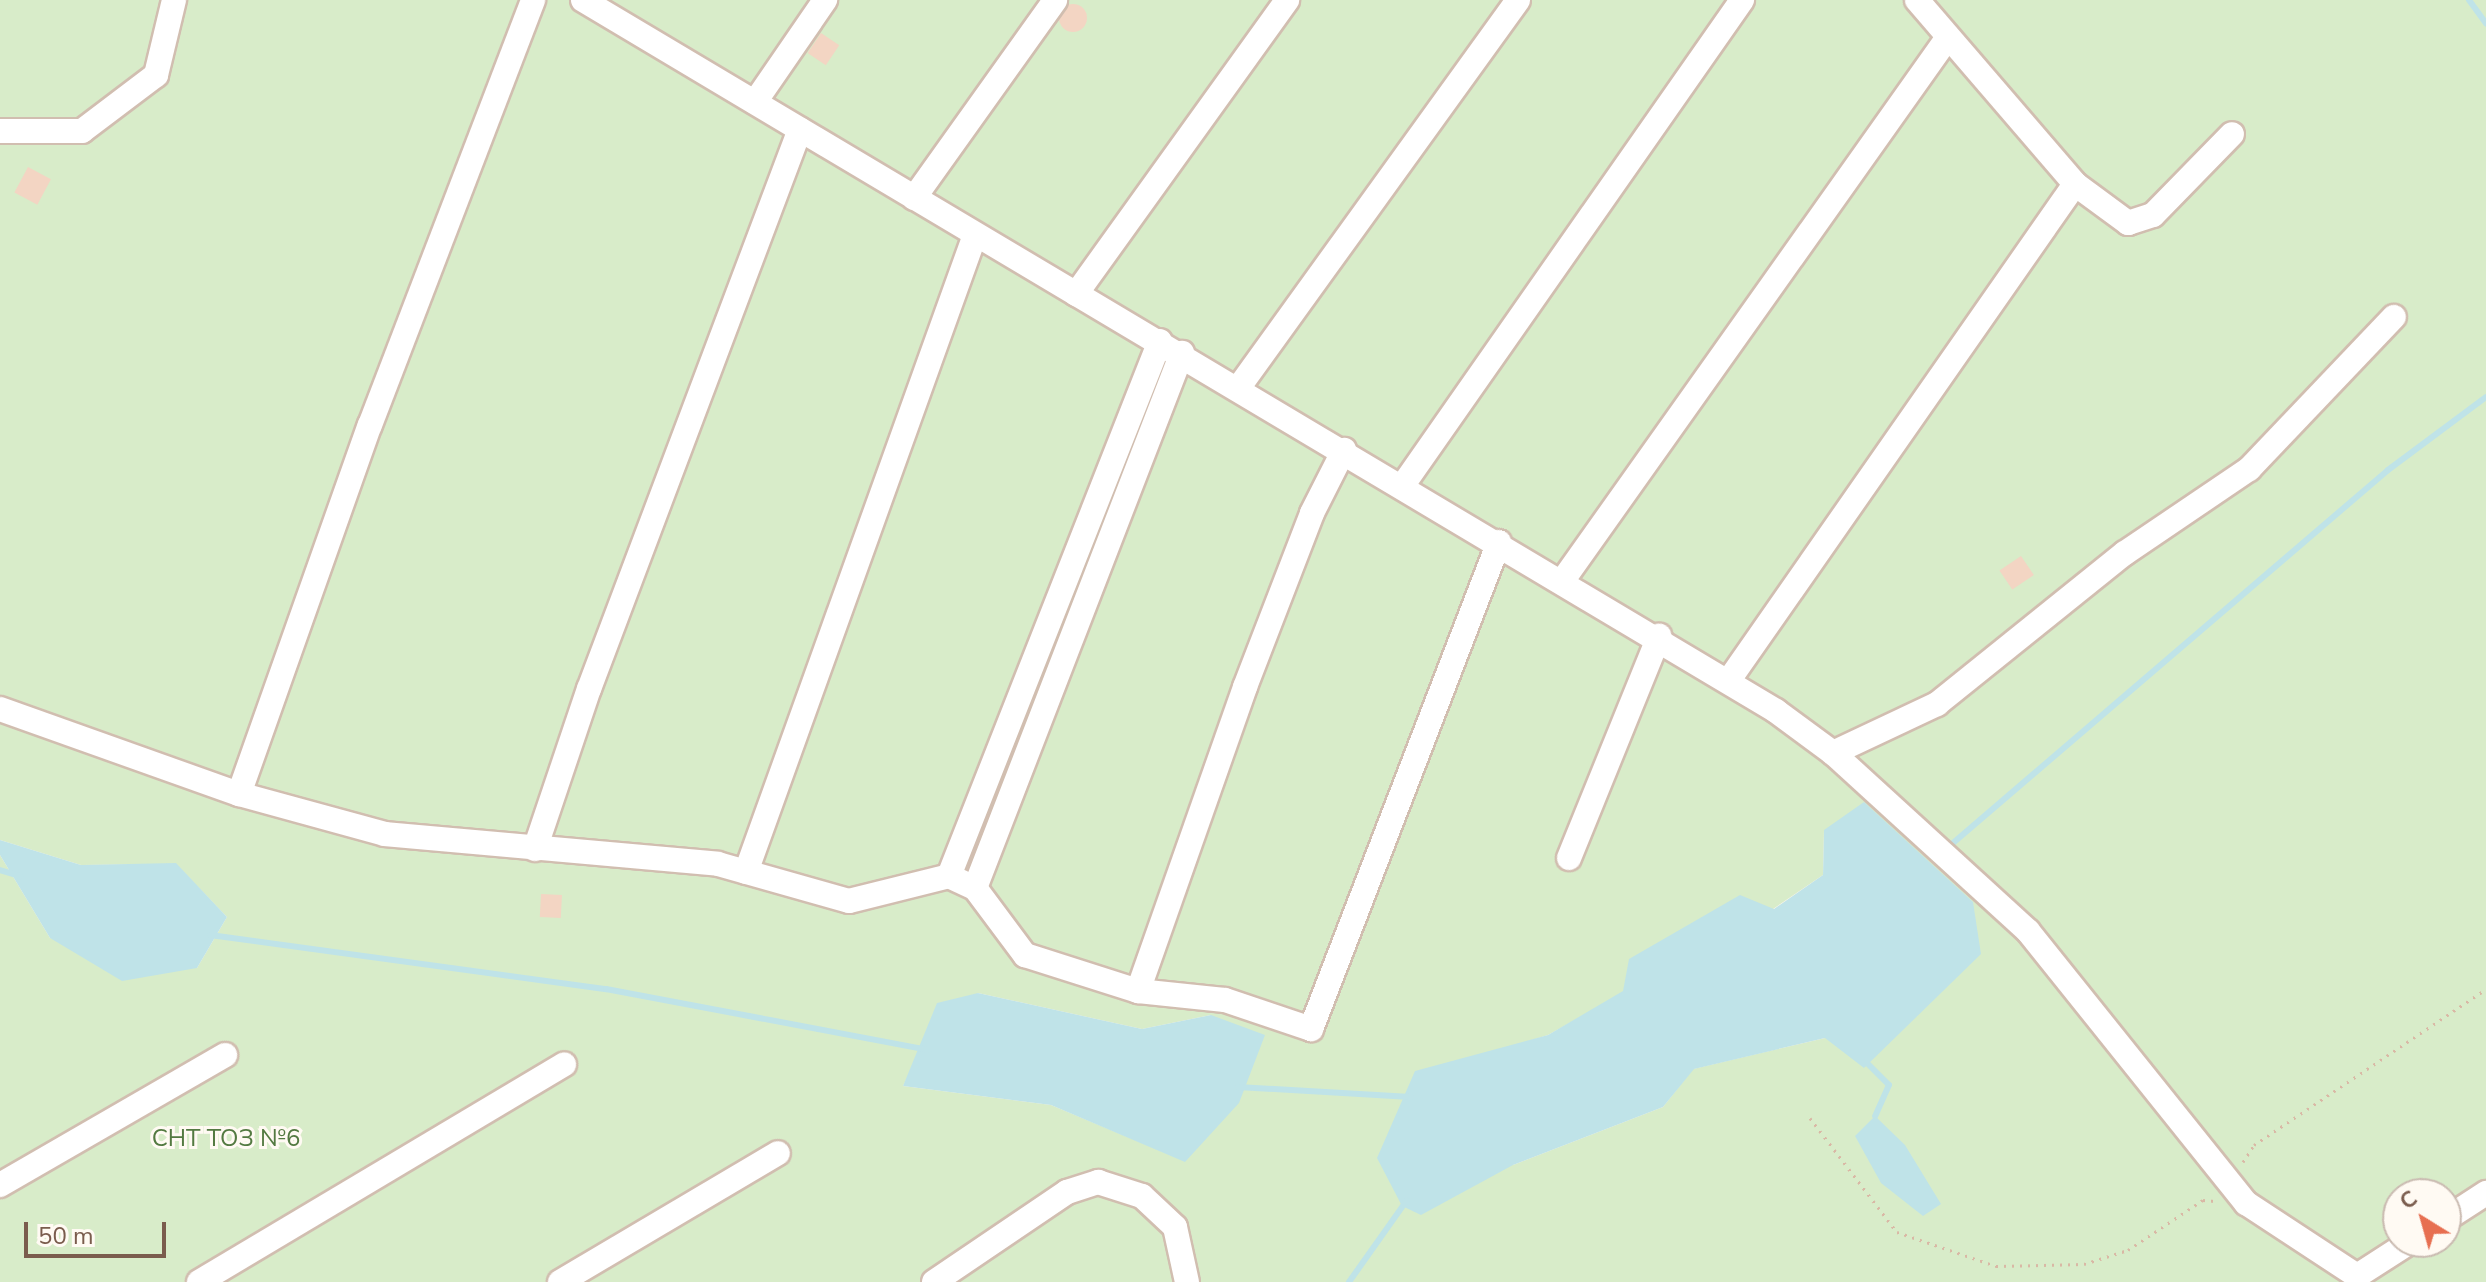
<!DOCTYPE html>
<meta charset="utf-8">
<style>
body{margin:0}
#map{position:relative;width:2486px;height:1282px;overflow:hidden;background:#fdf6ec;font-family:"Nunito Sans",sans-serif}
div>[style]{position:absolute}
.green>*{inset:0;background:#d8ecc9}
.water>*{inset:0;background:#bfe3e8}
.stream>*{height:6px;margin:-3px;padding:0 3px;transform-origin:3px;border-radius:3px;background:#bfe3e8}
.building>*{inset:0;background:#f3d5c3;transform-origin:0 0}
.round{border-radius:50%}
.path>*{height:3px;margin-top:-1.5px;transform-origin:0;background:repeating-linear-gradient(90deg,#d9b8a5 0 2px,transparent 0 8px)}
.roads{filter:drop-shadow(2px 0 #d1beb0) drop-shadow(-2px 0 #d1beb0) drop-shadow(0 2px #d1beb0) drop-shadow(0 -2px #d1beb0)}
.minor>*{height:24px;margin:-12px;padding:0 12px;transform-origin:12px;border-radius:12px;background:#fff}
span{translate:-50% -50%;white-space:nowrap;text-align:center;line-height:1.15;-webkit-text-stroke:6px #fffaf3;paint-order:stroke}
.park-label{font-size:24px;color:#537a41}
.north{position:absolute;left:2382px;top:1178px;width:80px;height:80px;box-sizing:border-box;background:#fffaf3;border:2px solid #cabbb1;border-radius:50%;rotate:323deg;font-size:22px;font-weight:700;line-height:32px;text-align:center;color:#7a5c4d}
.north::after{content:'';display:block;margin:auto;width:28px;height:36px;background:#e76f51;clip-path:polygon(50% 0,100% 100%,50% 72%,0 100%)}
.scale{position:absolute;left:24px;top:1222px;width:142px;height:36px;box-sizing:border-box;border:4px solid #7a5c4d;border-top:0;padding-left:10px;font-size:24px;line-height:28px;white-space:nowrap;color:#7a5c4d;-webkit-text-stroke:6px #fffaf3;paint-order:stroke}
</style>
<div id="map">
<div class="green">
<i style="clip-path:polygon(evenodd,0 0,2486px 0,2486px 1282px,0 1282px,0 855px,50px 938px,197px 968px,227px 917px,176px 864px,81px 865px,0 840px,0 0,1824px 830px,1825px 1038px,1693px 1069px,1663px 1107px,1513px 1165px,1493px 1052px,1548px 1035px,1773px 909px,1823px 875px,1824px 830px,0 0,978px 993px,1142px 1029px,1211px 1015px,1185px 1161px,1051px 1105px,903px 1086px,922px 1049px,978px 993px,0 0,2398px 1194px,2446px 1194px,2446px 1242px,2398px 1242px,2398px 1194px)"></i>
</div>
<div class="water">
<i style="clip-path:polygon(1864px 802px,1973px 902px,1981px 954px,1864px 1068px,1825px 1038px,1694px 1069px,1663px 1107px,1513px 1165px,1421px 1215px,1402px 1206px,1377px 1158px,1415px 1071px,1548px 1035px,1623px 991px,1629px 959px,1740px 895px,1774px 909px,1823px 875px,1824px 830px)"></i>
<i style="clip-path:polygon(0 840px,81px 865px,176px 863px,227px 917px,197px 968px,122px 981px,50px 938px,0 855px)"></i>
<i style="clip-path:polygon(978px 993px,1142px 1029px,1211px 1015px,1265px 1035px,1239px 1103px,1185px 1162px,1051px 1105px,903px 1086px,937px 1003px)"></i>
<i style="clip-path:polygon(1875px 1116px,1905px 1145px,1941px 1204px,1923px 1216px,1881px 1183px,1855px 1136px)"></i>
</div>
<div class="stream">
<i style="left:2469px;top:0;width:29px;rotate:54deg"></i>
<i style="left:1946px;top:849px;width:582px;rotate:-40.61deg"></i>
<i style="left:2388px;top:470px;width:122px;rotate:-36.7deg"></i>
<i style="left:0;top:870px;width:21px;rotate:17deg"></i>
<i style="left:210px;top:935px;width:400px;rotate:7.8deg"></i>
<i style="left:606px;top:989px;width:329px;rotate:10.7deg"></i>
<i style="left:1864px;top:1060px;width:35px;rotate:45deg"></i>
<i style="left:1889px;top:1085px;width:34px;rotate:114deg"></i>
<i style="left:1238px;top:1087px;width:173px;rotate:3.3deg"></i>
<i style="left:1349px;top:1282px;width:100px;rotate:-54.7deg"></i>
</div>
<div class="building">
<i class="round" style="left:1059px;top:4px;width:28px;height:28px"></i>
<i style="left:821px;top:33px;width:22px;height:24px;rotate:34deg"></i>
<i style="left:28px;top:167px;width:26px;height:29px;rotate:28deg"></i>
<i style="left:2021px;top:556px;width:23px;height:26px;rotate:56deg"></i>
<i style="left:541px;top:894px;width:21px;height:23px;rotate:3deg"></i>
</div>
<div class="path">
<i style="left:1810px;top:1118px;width:143px;rotate:52.7deg"></i>
<i style="left:1897px;top:1232px;width:105px;rotate:19deg"></i>
<i style="left:1996px;top:1266px;width:88px;rotate:-1.3deg"></i>
<i style="left:2084px;top:1264px;width:46px;rotate:-17.7deg"></i>
<i style="left:2128px;top:1250px;width:90px;rotate:-33.7deg"></i>
<i style="left:2203px;top:1200px;width:12px;rotate:5deg"></i>
<i style="left:2243px;top:1162px;width:20px;rotate:-57deg"></i>
<i style="left:2254px;top:1145px;width:280px;rotate:-33.9deg"></i>
</div>
<div class="roads">
<div class="minor">
<i style="left:583px;top:0;width:1389px;rotate:30.79deg"></i>
<i style="left:1776px;top:711px;width:71px;rotate:36.4deg"></i>
<i style="left:1833px;top:753px;width:264px;rotate:42.4deg"></i>
<i style="left:2028px;top:931px;width:349px;rotate:51.3deg"></i>
<i style="left:2246px;top:1203px;width:133px;rotate:33.3deg"></i>
<i style="left:2357px;top:1276px;width:63px;rotate:-32.7deg"></i>
<i style="left:1917px;top:0;width:243px;rotate:49.3deg"></i>
<i style="left:2075px;top:184px;width:66px;rotate:36.3deg"></i>
<i style="left:2128px;top:223px;width:26px;rotate:-18deg"></i>
<i style="left:2153px;top:215px;width:113px;rotate:-45.7deg"></i>
<i style="left:755px;top:102px;width:124px;rotate:-55.5deg"></i>
<i style="left:0;top:131px;width:82px"></i>
<i style="left:82px;top:131px;width:93px;rotate:-37.1deg"></i>
<i style="left:156px;top:75px;width:77px;rotate:-76.5deg"></i>
<i style="left:914px;top:198px;width:243px;rotate:-54.5deg"></i>
<i style="left:1076px;top:294px;width:362px;rotate:-54.3deg"></i>
<i style="left:1239px;top:387px;width:477px;rotate:-54.2deg"></i>
<i style="left:1403px;top:485px;width:592px;rotate:-55.05deg"></i>
<i style="left:1563px;top:580px;width:662px;rotate:-54.65deg"></i>
<i style="left:1729px;top:680px;width:605px;rotate:-55.1deg"></i>
<i style="left:0;top:709px;width:254px;rotate:19.6deg"></i>
<i style="left:239px;top:794px;width:151px;rotate:15.3deg"></i>
<i style="left:385px;top:834px;width:334px;rotate:5.1deg"></i>
<i style="left:718px;top:864px;width:136px;rotate:15.8deg"></i>
<i style="left:849px;top:901px;width:103px;rotate:-14deg"></i>
<i style="left:949px;top:876px;width:29px;rotate:25deg"></i>
<i style="left:975px;top:888px;width:84px;rotate:53.3deg"></i>
<i style="left:1025px;top:955px;width:119px;rotate:17.7deg"></i>
<i style="left:1138px;top:991px;width:87px;rotate:5.9deg"></i>
<i style="left:1225px;top:1000px;width:91px;rotate:18.6deg"></i>
<i style="left:1311px;top:1029px;width:522px;rotate:-68.89deg"></i>
<i style="left:1833px;top:753px;width:115px;rotate:-25.2deg"></i>
<i style="left:1937px;top:704px;width:241px;rotate:-38.8deg"></i>
<i style="left:2125px;top:553px;width:150px;rotate:-34.1deg"></i>
<i style="left:2249px;top:469px;width:210px;rotate:-46.4deg"></i>
<i style="left:239px;top:794px;width:392px;rotate:-70.5deg"></i>
<i style="left:370px;top:425px;width:455px;rotate:-69deg"></i>
<i style="left:535px;top:849px;width:169px;rotate:-71.4deg"></i>
<i style="left:589px;top:689px;width:598px;rotate:-69.35deg"></i>
<i style="left:1569px;top:858px;width:240px;rotate:-67.9deg"></i>
<i style="left:746px;top:872px;width:677px;rotate:-70.23deg"></i>
<i style="left:949px;top:876px;width:575px;rotate:-68.48deg"></i>
<i style="left:975px;top:888px;width:574px;rotate:-68.85deg"></i>
<i style="left:1138px;top:991px;width:322px;rotate:-70.6deg"></i>
<i style="left:1245px;top:687px;width:186px;rotate:-68.9deg"></i>
<i style="left:1312px;top:513px;width:71px;rotate:-63.1deg"></i>
<i style="left:0;top:1185px;width:260px;rotate:-30deg"></i>
<i style="left:2446px;top:1219px;width:48px;rotate:-33deg"></i>
<i style="left:199px;top:1282px;width:425px;rotate:-30.8deg"></i>
<i style="left:560px;top:1282px;width:253px;rotate:-30.6deg"></i>
<i style="left:934px;top:1282px;width:161px;rotate:-34.1deg"></i>
<i style="left:1067px;top:1192px;width:33px;rotate:-18deg"></i>
<i style="left:1098px;top:1182px;width:46px;rotate:17.7deg"></i>
<i style="left:1142px;top:1196px;width:45px;rotate:43.2deg"></i>
<i style="left:1175px;top:1227px;width:56px;rotate:77.7deg"></i>
</div>
</div>
<div class="park-label">
<span style="left:226px;top:1139px">СНТ ТОЗ №6</span>
</div>
<div class="north">С</div>
<div class="scale">50 m</div>
</div>
